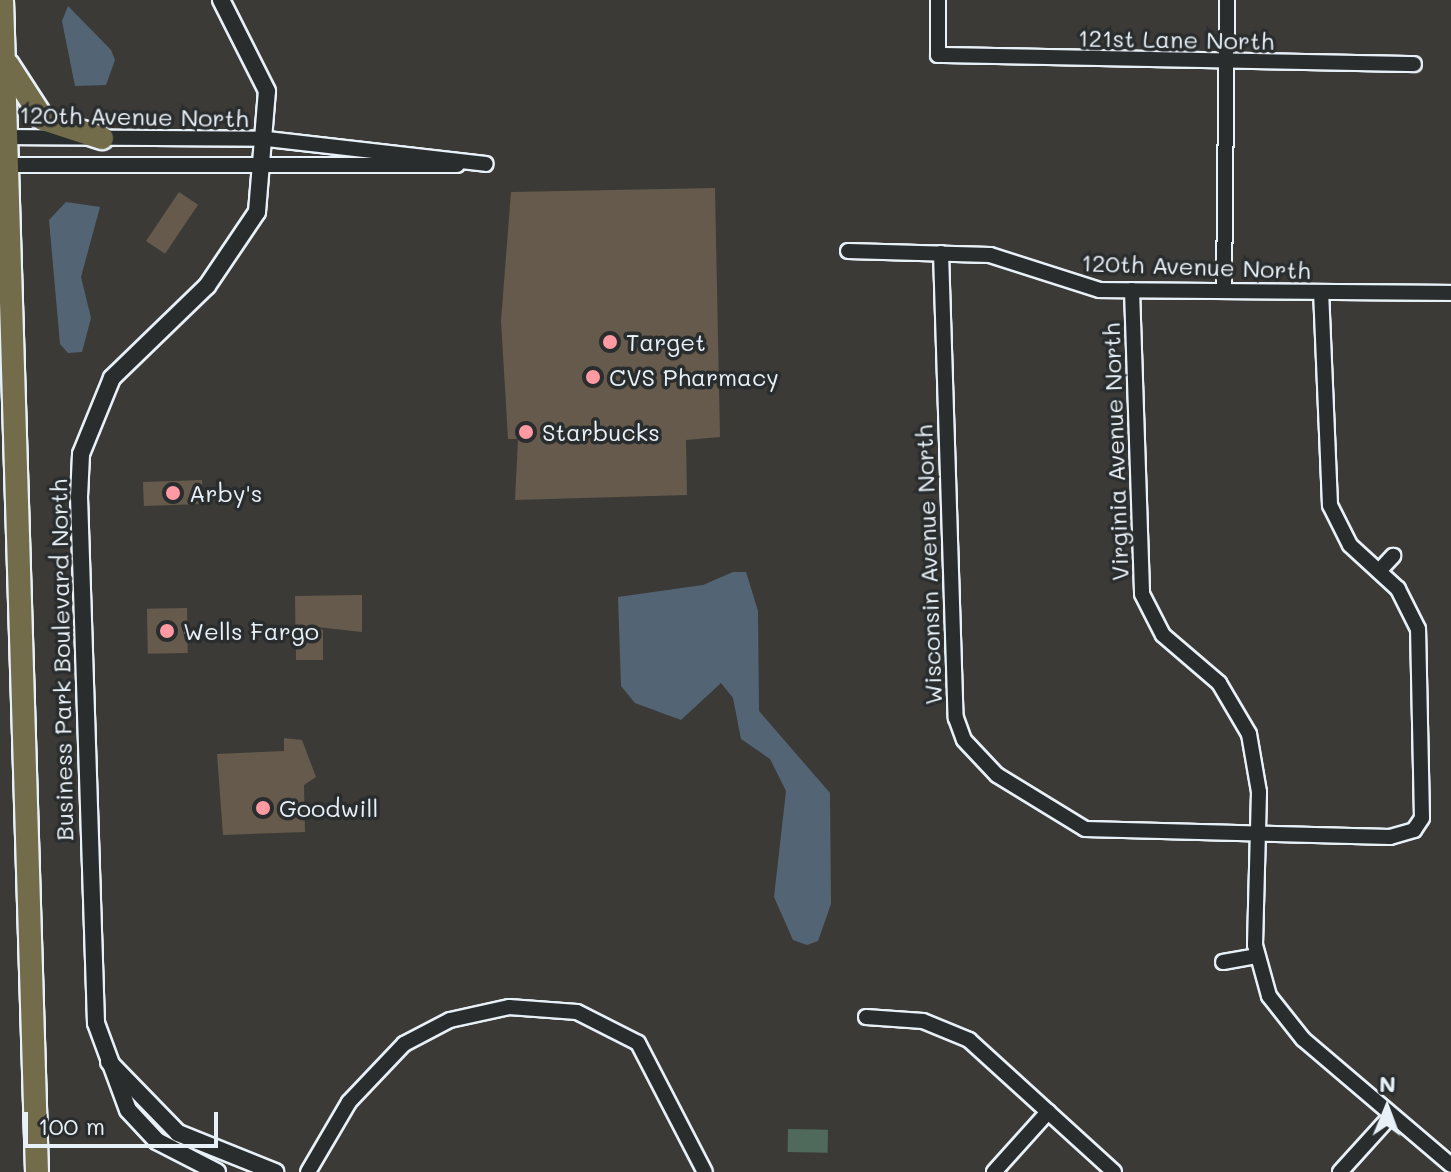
<!DOCTYPE html>
<style>
body{margin:0}
#map{position:relative;width:1451px;height:1172px;overflow:hidden;background:#3c3a37;font-family:Mali,sans-serif}
div>[style]{position:absolute}
.green>*{inset:0;background:#4f6a5a;transform-origin:0 0}
.water>*{inset:0;background:#536575}
.building>*{inset:0;background:#655a4c;transform-origin:0 0}
.roads{filter:drop-shadow(2px 0 #e8f1f8) drop-shadow(-2px 0 #e8f1f8) drop-shadow(0 2px #e8f1f8) drop-shadow(0 -2px #e8f1f8)}
.minor>*{height:14px;margin:-7px;padding:0 7px;transform-origin:7px;border-radius:7px;background:#2a2d2e}
.tertiary>*{height:16px;margin:-8px;padding:0 8px;transform-origin:8px;border-radius:8px;background:#2a2d2e}
.trunk>*{height:22px;margin:-11px;padding:0 11px;transform-origin:11px;border-radius:11px;background:#736c4b}
.dots>*{width:22px;height:22px;translate:-50% -50%;box-sizing:border-box;border:4px solid #2a2d2e;border-radius:50%}
span{translate:-50% -50%;white-space:nowrap;text-align:center;line-height:1.15;-webkit-text-stroke:7px #2a2d2e;paint-order:stroke}
.street-label{font-size:24px;color:#e8f1f8}
.poi-label{font-size:24px;color:#e8f1f8}
.left{translate:0 -50%;text-align:left}
.north{position:absolute;left:1347px;top:1068px;width:80px;height:80px;-webkit-text-stroke:6px #2a2d2e;paint-order:stroke;rotate:1deg;font-size:22px;font-weight:700;line-height:32px;text-align:center;color:#e8f1f8}
.north::after{content:'';display:block;margin:auto;width:28px;height:36px;background:#e8f1f8;clip-path:polygon(50% 0,100% 100%,50% 72%,0 100%)}
.scale{position:absolute;left:24px;top:1112px;width:194px;height:36px;box-sizing:border-box;border:4px solid #e8f1f8;border-top:0;padding-left:10px;font-size:24px;line-height:28px;white-space:nowrap;color:#e8f1f8;-webkit-text-stroke:6px #2a2d2e;paint-order:stroke}
</style>
<div id="map">
<div class="green">
<i style="left:788px;top:1129px;width:40px;height:23px;rotate:1deg"></i>
</div>
<div class="water">
<i style="clip-path:polygon(68px 6px,111px 50px,115px 60px,106px 85px,75px 86px,62px 21px)"></i>
<i style="clip-path:polygon(66px 202px,100px 207px,81px 277px,91px 318px,82px 352px,68px 353px,60px 344px,49px 220px)"></i>
<i style="clip-path:polygon(733px 572px,746px 572px,758px 611px,759px 711px,830px 793px,831px 904px,818px 941px,807px 945px,793px 940px,774px 897px,786px 791px,770px 759px,741px 739px,733px 698px,721px 683px,681px 720px,635px 703px,621px 686px,618px 597px,703px 585px)"></i>
</div>
<div class="building">
<i style="clip-path:polygon(715px 188px,720px 437px,686px 440px,687px 495px,515px 500px,518px 439px,508px 439px,501px 321px,511px 192px)"></i>
<i style="left:179px;top:192px;width:23px;height:59px;rotate:34deg"></i>
<i style="left:202px;top:480px;width:24px;height:59px;rotate:88deg"></i>
<i style="clip-path:polygon(362px 595px,362px 632px,308px 626px,323px 630px,323px 660px,296px 660px,295px 596px)"></i>
<i style="left:187px;top:608px;width:45px;height:40px;rotate:89deg"></i>
<i style="clip-path:polygon(284px 738px,302px 740px,316px 777px,304px 785px,305px 832px,223px 835px,217px 754px,284px 751px)"></i>
</div>
<div class="roads">
<div class="minor">
<i style="left:938px;top:0;width:55px;rotate:90deg"></i>
<i style="left:938px;top:55px;width:476px;rotate:1.1deg"></i>
<i style="left:0;top:137px;width:267px;rotate:0.4deg"></i>
<i style="left:267px;top:139px;width:220px;rotate:6.5deg"></i>
<i style="left:2px;top:165px;width:455px"></i>
<i style="left:848px;top:251px;width:142px;rotate:1.6deg"></i>
<i style="left:990px;top:255px;width:115px;rotate:17.7deg"></i>
<i style="left:1100px;top:290px;width:351px;rotate:0.5deg"></i>
<i style="left:941px;top:253px;width:465px;rotate:88.2deg"></i>
<i style="left:956px;top:718px;width:23px;rotate:70deg"></i>
<i style="left:964px;top:740px;width:48px;rotate:46.7deg"></i>
<i style="left:997px;top:775px;width:103px;rotate:31.5deg"></i>
<i style="left:1085px;top:829px;width:305px;rotate:1.5deg"></i>
<i style="left:1390px;top:837px;width:25px;rotate:-16deg"></i>
<i style="left:1414px;top:830px;width:14px;rotate:-56deg"></i>
<i style="left:1422px;top:818px;width:189px;rotate:-91.2deg"></i>
<i style="left:1418px;top:629px;width:45px;rotate:-116.6deg"></i>
<i style="left:1398px;top:589px;width:65px;rotate:-137.5deg"></i>
<i style="left:1350px;top:545px;width:45px;rotate:-116.6deg"></i>
<i style="left:1330px;top:505px;width:213px;rotate:-92.4deg"></i>
<i style="left:1132px;top:290px;width:304px;rotate:88.1deg"></i>
<i style="left:1142px;top:594px;width:46px;rotate:62.9deg"></i>
<i style="left:1163px;top:635px;width:74px;rotate:40.6deg"></i>
<i style="left:1219px;top:683px;width:59px;rotate:59.5deg"></i>
<i style="left:1249px;top:734px;width:59px;rotate:80.2deg"></i>
<i style="left:1259px;top:792px;width:153px;rotate:91.5deg"></i>
<i style="left:1255px;top:945px;width:53px;rotate:74.6deg"></i>
<i style="left:1269px;top:996px;width:55px;rotate:51.7deg"></i>
<i style="left:1303px;top:1039px;width:194px;rotate:40.4deg"></i>
<i style="left:1224px;top:291px;width:291px;rotate:-89.4deg"></i>
<i style="left:1379px;top:571px;width:21px;rotate:-47deg"></i>
<i style="left:1223px;top:962px;width:35px;rotate:-10deg"></i>
<i style="left:866px;top:1017px;width:57px;rotate:4deg"></i>
<i style="left:923px;top:1021px;width:50px;rotate:22.4deg"></i>
<i style="left:969px;top:1040px;width:196px;rotate:42.3deg"></i>
<i style="left:308px;top:1172px;width:81px;rotate:-59.6deg"></i>
<i style="left:349px;top:1102px;width:80px;rotate:-46.5deg"></i>
<i style="left:404px;top:1044px;width:52px;rotate:-27.6deg"></i>
<i style="left:450px;top:1020px;width:60px;rotate:-12.4deg"></i>
<i style="left:509px;top:1007px;width:68px;rotate:4.2deg"></i>
<i style="left:577px;top:1012px;width:68px;rotate:26.9deg"></i>
<i style="left:638px;top:1043px;width:145px;rotate:62.6deg"></i>
<i style="left:994px;top:1172px;width:81px;rotate:-48deg"></i>
<i style="left:1340px;top:1172px;width:73px;rotate:-47.8deg"></i>
</div>
<div class="tertiary">
<i style="left:109px;top:1062px;width:99px;rotate:45.8deg"></i>
<i style="left:178px;top:1133px;width:105px;rotate:21.9deg"></i>
<i style="left:217px;top:1172px;width:68px;rotate:-152.7deg"></i>
<i style="left:157px;top:1141px;width:42px;rotate:-133.1deg"></i>
<i style="left:128px;top:1110px;width:93px;rotate:-110.2deg"></i>
<i style="left:96px;top:1023px;width:526px;rotate:-91.85deg"></i>
<i style="left:79px;top:497px;width:43px;rotate:-87.3deg"></i>
<i style="left:81px;top:454px;width:82px;rotate:-67.8deg"></i>
<i style="left:112px;top:378px;width:132px;rotate:-44.1deg"></i>
<i style="left:207px;top:286px;width:89px;rotate:-56deg"></i>
<i style="left:257px;top:212px;width:121px;rotate:-85.3deg"></i>
<i style="left:267px;top:91px;width:102px;rotate:-116.8deg"></i>
</div>
<div class="trunk">
<i style="left:2px;top:0;width:1173px;rotate:88.29deg"></i>
<i style="left:8px;top:65px;width:64px;rotate:57.1deg"></i>
<i style="left:43px;top:119px;width:62px;rotate:17.9deg"></i>
</div>
</div>
<div class="dots">
<i style="left:610px;top:342px;background:#ff9aa2"></i>
<i style="left:593px;top:377px;background:#ff9aa2"></i>
<i style="left:526px;top:432px;background:#ff9aa2"></i>
<i style="left:173px;top:493px;background:#ff9aa2"></i>
<i style="left:167px;top:631px;background:#ff9aa2"></i>
<i style="left:263px;top:808px;background:#ff9aa2"></i>
</div>
<div class="street-label">
<span style="left:1176px;top:39px;rotate:1deg">121st Lane North</span>
<span style="left:134px;top:116px;rotate:1deg">120th Avenue North</span>
<span style="left:1196px;top:266px;rotate:2deg">120th Avenue North</span>
<span style="left:1115px;top:452px;rotate:-92deg">Virginia Avenue North</span>
<span style="left:928px;top:565px;rotate:-92deg">Wisconsin Avenue North</span>
<span style="left:61px;top:660px;rotate:-91deg">Business Park Boulevard North</span>
</div>
<div class="poi-label">
<span class="left" style="left:626px;top:342px">Target</span>
<span class="left" style="left:609px;top:377px">CVS Pharmacy</span>
<span class="left" style="left:542px;top:432px">Starbucks</span>
<span class="left" style="left:189px;top:493px">Arby's</span>
<span class="left" style="left:183px;top:631px">Wells Fargo</span>
<span class="left" style="left:279px;top:808px">Goodwill</span>
</div>
<div class="north">N</div>
<div class="scale">100 m</div>
</div>
